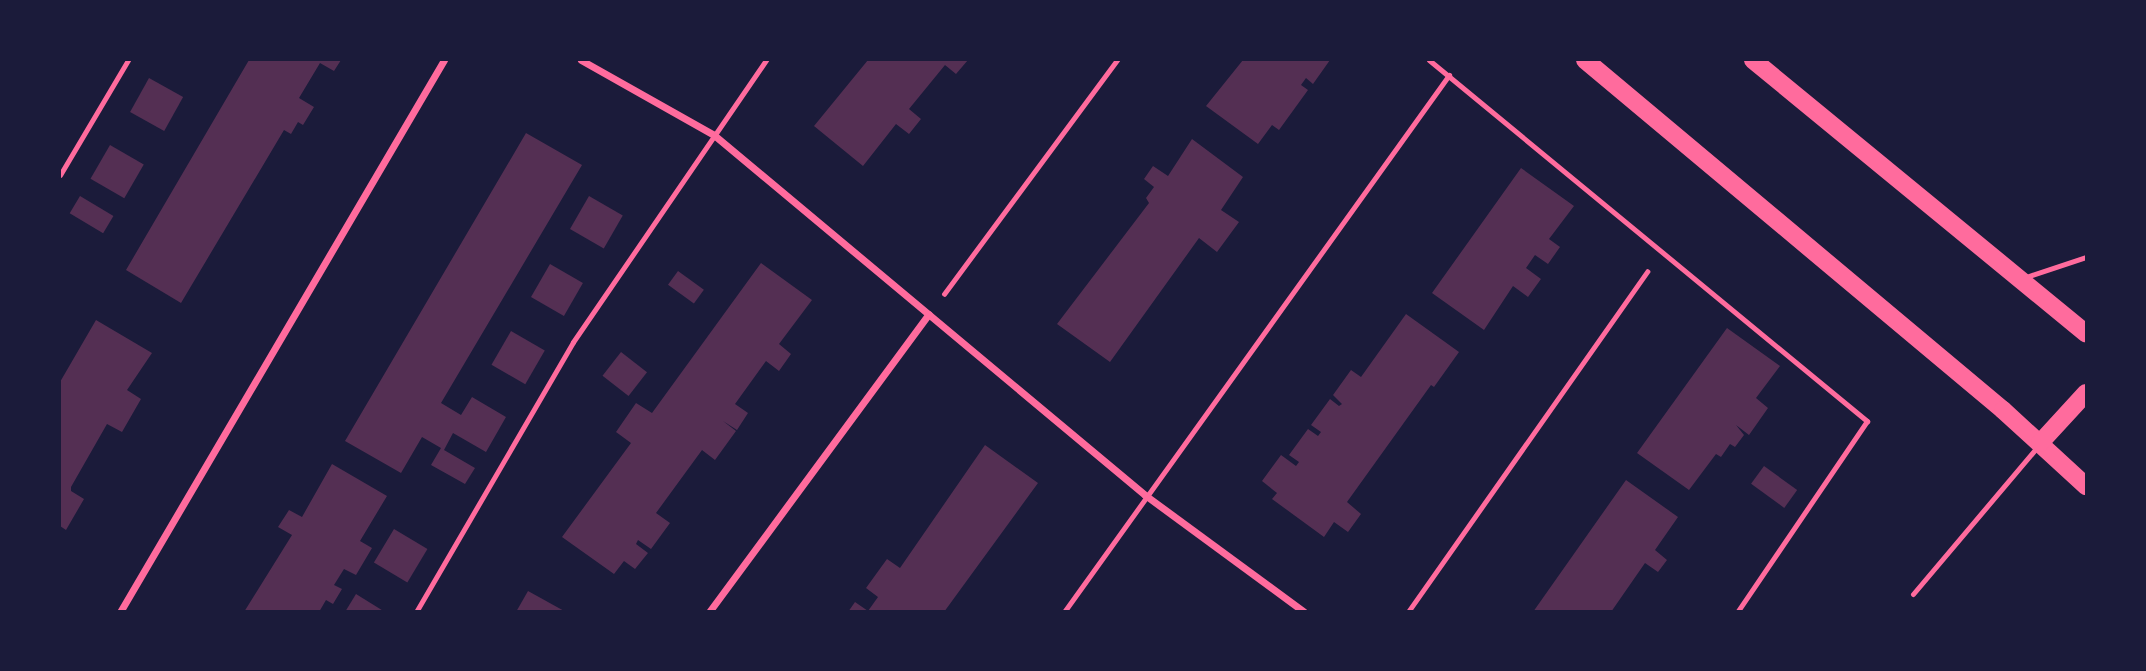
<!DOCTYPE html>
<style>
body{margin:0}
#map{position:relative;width:2146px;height:671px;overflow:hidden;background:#1b1b3a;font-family:Bitter,serif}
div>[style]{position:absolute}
.building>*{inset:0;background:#542f53;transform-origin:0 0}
.path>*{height:4.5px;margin:-2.25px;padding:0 2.25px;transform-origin:2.25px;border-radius:2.25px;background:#ff6b9d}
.service>*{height:5px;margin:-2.5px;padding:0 2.5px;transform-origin:2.5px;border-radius:2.5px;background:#ff6b9d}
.minor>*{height:7px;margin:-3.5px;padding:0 3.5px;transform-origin:3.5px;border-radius:3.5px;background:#ff6b9d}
.primary>*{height:18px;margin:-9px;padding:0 9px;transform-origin:9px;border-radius:9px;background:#ff6b9d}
span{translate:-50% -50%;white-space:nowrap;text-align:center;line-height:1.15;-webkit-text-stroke:7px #1b1b3a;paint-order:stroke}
.frame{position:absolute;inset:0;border:61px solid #1b1b3a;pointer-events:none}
</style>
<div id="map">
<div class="building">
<i style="clip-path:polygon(249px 60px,341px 60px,334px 71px,320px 63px,299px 98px,314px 107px,303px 125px,298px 122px,291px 134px,284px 130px,181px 303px,126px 270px)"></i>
<i style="clip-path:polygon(868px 60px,968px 60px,956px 74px,945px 65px,909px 109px,921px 119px,909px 134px,896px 124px,863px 166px,814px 126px)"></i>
<i style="clip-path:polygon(1243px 60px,1330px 60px,1313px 84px,1306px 78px,1301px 85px,1308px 90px,1279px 130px,1272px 125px,1258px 144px,1206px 106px)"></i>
<i style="left:149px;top:78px;width:39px;height:39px;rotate:29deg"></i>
<i style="clip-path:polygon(526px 133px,582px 165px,441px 403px,461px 415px,472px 397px,506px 417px,486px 452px,453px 433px,444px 450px,475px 468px,465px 484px,431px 465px,441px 448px,422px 437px,401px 473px,345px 441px)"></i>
<i style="clip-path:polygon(1192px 139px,1243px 177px,1221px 210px,1239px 222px,1217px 252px,1199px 238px,1110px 362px,1057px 324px,1149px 203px,1146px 198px,1154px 187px,1144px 179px,1153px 166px,1168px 176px)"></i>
<i style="left:110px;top:145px;width:39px;height:39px;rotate:30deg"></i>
<i style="clip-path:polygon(1521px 168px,1574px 206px,1549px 239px,1560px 247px,1548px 264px,1535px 255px,1526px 268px,1541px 279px,1528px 297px,1513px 286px,1484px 330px,1432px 293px)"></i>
<i style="left:80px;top:196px;width:39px;height:20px;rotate:31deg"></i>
<i style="left:589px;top:196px;width:39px;height:38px;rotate:30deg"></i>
<i style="clip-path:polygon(761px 263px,812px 300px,779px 344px,791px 354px,779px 371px,766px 361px,735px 404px,748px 413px,737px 430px,723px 421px,736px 431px,715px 460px,702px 450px,656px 513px,670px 523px,651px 549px,638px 540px,636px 544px,648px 553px,635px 569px,624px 561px,614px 574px,562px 537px,631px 443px,616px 432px,636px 403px,652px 413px)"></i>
<i style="left:550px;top:264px;width:38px;height:38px;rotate:30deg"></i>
<i style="left:678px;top:271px;width:32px;height:17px;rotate:36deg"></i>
<i style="clip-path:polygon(1406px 314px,1459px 352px,1434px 387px,1431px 385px,1347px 502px,1361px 514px,1348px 532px,1334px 522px,1324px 537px,1272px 499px,1277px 493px,1262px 481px,1281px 455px,1296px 466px,1299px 462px,1289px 455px,1308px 429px,1318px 436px,1321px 432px,1311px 425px,1330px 399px,1339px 406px,1342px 404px,1333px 395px,1351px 370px,1361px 377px)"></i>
<i style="clip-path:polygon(96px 320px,152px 353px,127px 390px,141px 399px,122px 432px,107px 424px,71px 487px,71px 491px,84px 499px,66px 530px,60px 526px,60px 382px)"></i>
<i style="clip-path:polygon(1727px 328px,1780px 366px,1756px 398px,1768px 408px,1749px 435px,1736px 425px,1744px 435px,1735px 447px,1730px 444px,1721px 457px,1716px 454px,1689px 490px,1637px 453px)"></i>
<i style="left:511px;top:331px;width:39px;height:39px;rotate:30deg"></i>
<i style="left:621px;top:352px;width:33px;height:30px;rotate:38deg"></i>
<i style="clip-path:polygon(985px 445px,1038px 483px,944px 612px,848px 612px,855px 602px,868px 611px,878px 597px,866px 588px,887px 559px,900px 568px)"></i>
<i style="clip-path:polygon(332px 464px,387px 496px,360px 541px,372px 548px,356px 575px,344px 569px,334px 585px,342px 589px,333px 604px,326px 600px,319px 612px,244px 612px,292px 535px,278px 527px,289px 510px,302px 517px)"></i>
<i style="left:1764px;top:466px;width:41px;height:22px;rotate:36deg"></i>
<i style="clip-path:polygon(1626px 480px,1678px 517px,1655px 550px,1667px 560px,1658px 572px,1645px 563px,1611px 612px,1533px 612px)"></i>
<i style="left:394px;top:529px;width:39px;height:39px;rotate:31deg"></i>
<i style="clip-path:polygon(528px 591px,566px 612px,516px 612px)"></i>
<i style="clip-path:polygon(356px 594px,385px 612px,345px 612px)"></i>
</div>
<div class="path">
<i style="left:944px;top:294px;width:291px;rotate:-53.5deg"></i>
<i style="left:1408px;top:612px;width:416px;rotate:-54.9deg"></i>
</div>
<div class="service">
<i style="left:1429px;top:60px;width:568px;rotate:39.5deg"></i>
<i style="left:1867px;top:421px;width:231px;rotate:124.2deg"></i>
<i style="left:60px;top:175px;width:134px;rotate:-59.4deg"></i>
<i style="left:2023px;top:278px;width:66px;rotate:-18.4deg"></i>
<i style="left:1913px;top:594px;width:194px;rotate:-49.8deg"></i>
<i style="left:416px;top:612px;width:312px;rotate:-59.8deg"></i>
<i style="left:573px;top:342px;width:342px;rotate:-55.6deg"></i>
<i style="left:1064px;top:612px;width:661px;rotate:-54.36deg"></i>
</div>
<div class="minor">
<i style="left:581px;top:60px;width:153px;rotate:29.4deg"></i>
<i style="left:714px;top:135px;width:562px;rotate:39.87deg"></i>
<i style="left:1145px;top:495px;width:197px;rotate:36.3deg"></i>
<i style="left:120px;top:612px;width:640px;rotate:-59.59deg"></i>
<i style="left:709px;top:612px;width:370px;rotate:-53.6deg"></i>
</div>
<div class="primary">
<i style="left:1585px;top:60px;width:545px;rotate:39.94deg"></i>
<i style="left:2003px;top:410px;width:113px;rotate:42.5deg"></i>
<i style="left:1753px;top:60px;width:431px;rotate:39.4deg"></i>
<i style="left:2040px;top:443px;width:68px;rotate:-47.4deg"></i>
</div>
<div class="frame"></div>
</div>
